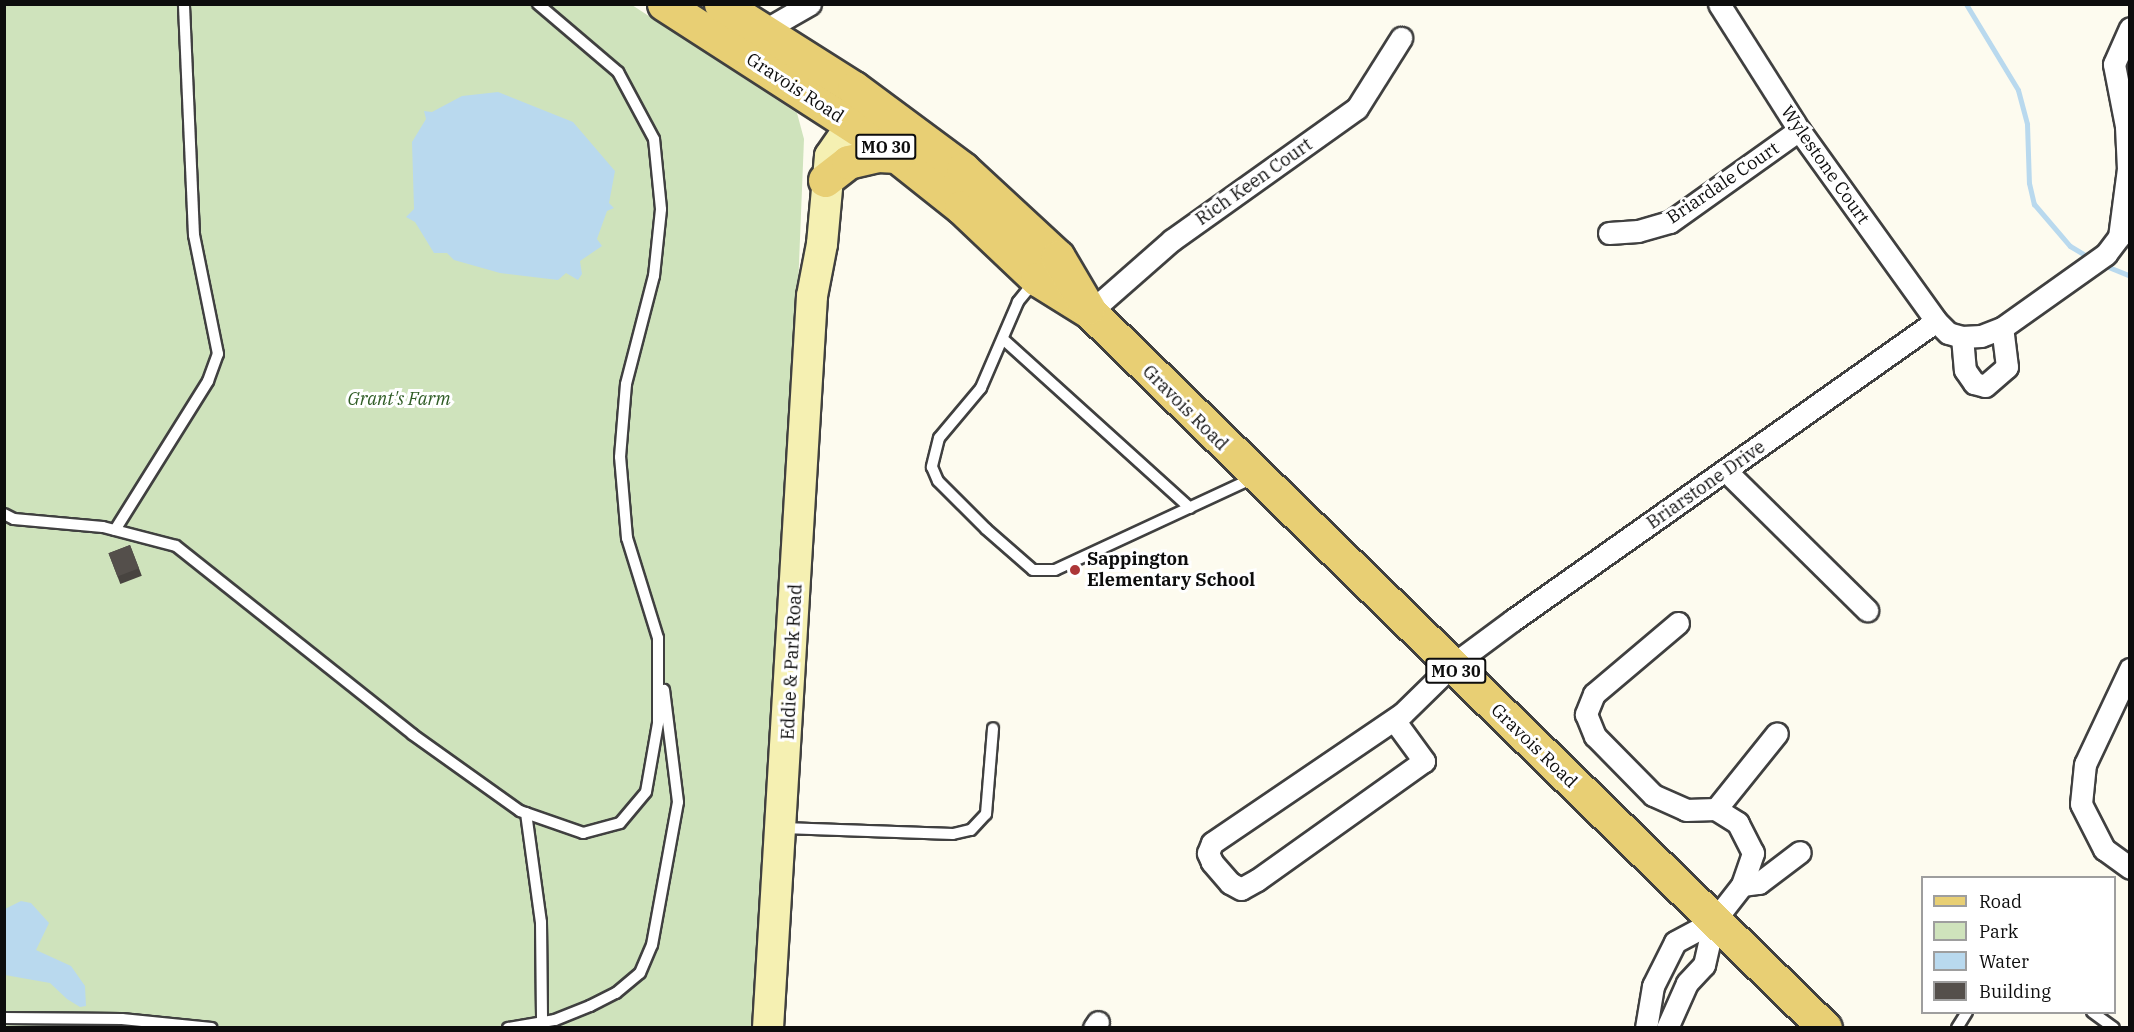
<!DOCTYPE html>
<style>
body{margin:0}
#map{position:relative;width:2134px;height:1032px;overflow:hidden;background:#fdfbef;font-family:"IBM Plex Serif",serif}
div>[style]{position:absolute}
.green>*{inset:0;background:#cfe3bc}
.water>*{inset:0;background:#b9d9ee}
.stream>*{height:5px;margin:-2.5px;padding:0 2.5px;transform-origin:2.5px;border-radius:2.5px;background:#b9d9ee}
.roads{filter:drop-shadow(2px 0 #404040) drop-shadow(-2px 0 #404040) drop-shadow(0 2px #404040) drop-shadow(0 -2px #404040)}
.lane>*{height:10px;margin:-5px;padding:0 5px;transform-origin:5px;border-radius:5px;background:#fff}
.street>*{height:21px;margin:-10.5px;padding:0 10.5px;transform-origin:10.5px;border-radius:10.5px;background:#fff}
.secondary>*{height:30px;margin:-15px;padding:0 15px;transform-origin:15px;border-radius:15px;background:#f5f0b2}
.primary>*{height:33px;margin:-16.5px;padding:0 16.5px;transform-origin:16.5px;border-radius:16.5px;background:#e8cf74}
.wall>*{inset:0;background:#484440;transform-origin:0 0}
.building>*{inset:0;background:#544f4b;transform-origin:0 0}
.dots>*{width:16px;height:16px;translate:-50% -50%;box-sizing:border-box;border:3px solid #fff;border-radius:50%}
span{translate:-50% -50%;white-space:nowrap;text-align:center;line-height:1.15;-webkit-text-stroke:6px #fff;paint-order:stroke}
.shield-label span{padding:2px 4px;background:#fff;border:2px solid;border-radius:4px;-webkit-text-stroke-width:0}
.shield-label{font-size:16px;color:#0d0d0d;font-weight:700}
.street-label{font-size:18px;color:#0d0d0d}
.park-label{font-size:18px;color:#2f5c25;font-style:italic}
.poi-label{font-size:18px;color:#0d0d0d;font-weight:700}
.left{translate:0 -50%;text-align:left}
.frame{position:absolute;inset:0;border:6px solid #0d0d0d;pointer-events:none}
.legend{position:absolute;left:1921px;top:876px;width:195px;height:138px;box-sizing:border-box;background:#fff;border:2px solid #9e9e9e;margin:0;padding:8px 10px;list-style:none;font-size:18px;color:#0d0d0d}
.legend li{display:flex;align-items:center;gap:12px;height:30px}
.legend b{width:30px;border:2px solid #9e9e9e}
</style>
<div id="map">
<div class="green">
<i style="clip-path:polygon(5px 5px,632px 5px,797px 113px,804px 139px,787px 562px,759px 1027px,5px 1028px)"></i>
</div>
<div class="water">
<i style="clip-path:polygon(498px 92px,573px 122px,615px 171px,609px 203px,614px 208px,607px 211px,597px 239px,602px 246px,580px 261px,582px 274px,578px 280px,566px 273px,558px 280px,500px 273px,454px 260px,447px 253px,434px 253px,415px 222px,406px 217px,414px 209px,412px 142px,426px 119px,424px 111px,432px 112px,462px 96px)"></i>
<i style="clip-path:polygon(21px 901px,31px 903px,49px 923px,36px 950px,71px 966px,85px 986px,86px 1006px,80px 1007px,67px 999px,50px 983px,5px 975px,5px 909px)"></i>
</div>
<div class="stream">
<i style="left:1966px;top:4px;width:100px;rotate:58.8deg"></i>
<i style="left:2018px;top:90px;width:35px;rotate:75deg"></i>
<i style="left:2027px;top:124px;width:59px;rotate:88.1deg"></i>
<i style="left:2029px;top:183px;width:22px;rotate:77deg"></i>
<i style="left:2034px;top:204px;width:55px;rotate:49.4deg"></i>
<i style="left:2070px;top:246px;width:23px;rotate:31deg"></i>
<i style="left:2101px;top:264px;width:31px;rotate:22deg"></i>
</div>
<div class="roads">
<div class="lane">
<i style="left:1034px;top:282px;width:26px;rotate:129deg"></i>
<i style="left:1018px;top:302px;width:94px;rotate:113.3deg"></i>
<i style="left:981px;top:388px;width:65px;rotate:130deg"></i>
<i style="left:939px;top:438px;width:30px;rotate:104deg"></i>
<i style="left:932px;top:467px;width:15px;rotate:67deg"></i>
<i style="left:938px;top:481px;width:68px;rotate:45deg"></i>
<i style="left:986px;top:529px;width:62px;rotate:41.1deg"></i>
<i style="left:1033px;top:570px;width:22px"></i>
<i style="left:1055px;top:570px;width:221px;rotate:-24.9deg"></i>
<i style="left:1003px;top:339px;width:252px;rotate:42.1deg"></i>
<i style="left:4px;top:514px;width:11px;rotate:27deg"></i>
<i style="left:14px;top:519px;width:89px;rotate:5.1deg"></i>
<i style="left:103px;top:527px;width:75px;rotate:14.6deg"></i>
<i style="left:176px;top:546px;width:302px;rotate:38.5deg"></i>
<i style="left:412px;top:734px;width:133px;rotate:35.5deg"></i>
<i style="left:520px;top:811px;width:67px;rotate:19.2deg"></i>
<i style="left:583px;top:833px;width:38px;rotate:-15deg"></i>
<i style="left:620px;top:823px;width:40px;rotate:-50deg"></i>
<i style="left:646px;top:792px;width:70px;rotate:-80.1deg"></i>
<i style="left:658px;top:723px;width:85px;rotate:-90deg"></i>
<i style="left:658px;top:638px;width:105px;rotate:-107.2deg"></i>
<i style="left:627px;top:538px;width:81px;rotate:-94.9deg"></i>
<i style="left:620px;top:457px;width:73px;rotate:-85.3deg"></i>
<i style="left:626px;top:384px;width:112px;rotate:-75.5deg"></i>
<i style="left:654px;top:276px;width:67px;rotate:-84deg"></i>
<i style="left:661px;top:209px;width:70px;rotate:-95.7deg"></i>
<i style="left:654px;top:139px;width:76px;rotate:-118.2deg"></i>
<i style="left:618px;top:72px;width:105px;rotate:-139.6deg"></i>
<i style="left:115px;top:530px;width:176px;rotate:-58deg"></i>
<i style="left:208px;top:381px;width:29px;rotate:-70deg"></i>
<i style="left:218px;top:354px;width:121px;rotate:-101.4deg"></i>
<i style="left:194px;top:235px;width:231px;rotate:-92.5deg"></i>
<i style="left:526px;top:813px;width:110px;rotate:82.2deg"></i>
<i style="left:541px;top:922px;width:100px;rotate:89.4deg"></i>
<i style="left:783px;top:828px;width:170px;rotate:2deg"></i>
<i style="left:953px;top:834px;width:18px;rotate:-13deg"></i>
<i style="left:971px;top:830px;width:22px;rotate:-47deg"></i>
<i style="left:986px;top:814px;width:86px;rotate:-85.3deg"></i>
<i style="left:2092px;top:1012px;width:27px;rotate:36deg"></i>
<i style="left:4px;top:1018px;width:118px;rotate:0.5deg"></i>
<i style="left:122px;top:1019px;width:90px;rotate:5.7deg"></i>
<i style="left:508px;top:1028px;width:48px;rotate:-9.7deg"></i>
<i style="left:555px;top:1020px;width:38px;rotate:-22deg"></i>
<i style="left:590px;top:1006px;width:29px;rotate:-27deg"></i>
<i style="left:616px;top:993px;width:31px;rotate:-40deg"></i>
<i style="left:640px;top:973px;width:30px;rotate:-67deg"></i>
<i style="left:652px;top:945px;width:145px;rotate:-79.7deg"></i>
<i style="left:678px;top:802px;width:113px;rotate:-97.1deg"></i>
<i style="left:1957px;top:1028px;width:19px;rotate:-58deg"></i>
</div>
<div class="street">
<i style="left:1719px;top:4px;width:149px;rotate:57.6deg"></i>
<i style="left:1799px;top:130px;width:235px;rotate:54.3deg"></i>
<i style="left:1936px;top:321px;width:17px;rotate:45deg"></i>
<i style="left:1948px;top:333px;width:15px;rotate:16deg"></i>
<i style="left:1962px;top:337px;width:19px;rotate:-3deg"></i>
<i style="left:1981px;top:336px;width:22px;rotate:-21deg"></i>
<i style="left:2002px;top:328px;width:128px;rotate:-35.4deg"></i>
<i style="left:2106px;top:254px;width:21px;rotate:-53deg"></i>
<i style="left:2119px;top:237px;width:69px;rotate:-82.5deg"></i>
<i style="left:2128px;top:169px;width:43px;rotate:-92.7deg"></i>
<i style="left:2126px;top:126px;width:63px;rotate:-101deg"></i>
<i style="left:2114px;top:64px;width:39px;rotate:-66deg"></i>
<i style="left:763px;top:31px;width:54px;rotate:-29.9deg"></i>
<i style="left:1609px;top:233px;width:29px;rotate:-4deg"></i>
<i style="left:1638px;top:231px;width:33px;rotate:-16deg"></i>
<i style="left:1670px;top:222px;width:158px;rotate:-35.5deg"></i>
<i style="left:1090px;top:312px;width:109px;rotate:-41.3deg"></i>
<i style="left:1172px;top:240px;width:227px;rotate:-35.5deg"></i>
<i style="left:1357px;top:108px;width:83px;rotate:-57.8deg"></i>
<i style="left:1962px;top:337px;width:33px;rotate:85deg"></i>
<i style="left:1965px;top:370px;width:16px;rotate:55deg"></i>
<i style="left:1974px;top:383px;width:11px;rotate:15deg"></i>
<i style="left:1985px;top:386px;width:29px;rotate:-41deg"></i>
<i style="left:2007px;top:367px;width:39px;rotate:-97deg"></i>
<i style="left:1727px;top:472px;width:197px;rotate:44.6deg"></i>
<i style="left:1678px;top:623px;width:110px;rotate:139.8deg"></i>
<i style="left:1594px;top:694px;width:22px;rotate:112deg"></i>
<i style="left:1586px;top:714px;width:24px;rotate:68deg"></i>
<i style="left:1595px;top:736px;width:83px;rotate:45.5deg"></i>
<i style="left:1653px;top:795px;width:36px;rotate:24deg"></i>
<i style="left:1686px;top:810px;width:30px;rotate:-2deg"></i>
<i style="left:2130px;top:669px;width:105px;rotate:115.3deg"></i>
<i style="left:2085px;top:764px;width:40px;rotate:95.7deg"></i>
<i style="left:2081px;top:804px;width:51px;rotate:62.9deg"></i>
<i style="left:2104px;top:849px;width:32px;rotate:36deg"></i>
<i style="left:1394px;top:720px;width:51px;rotate:53.8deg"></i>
<i style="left:1424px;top:761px;width:205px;rotate:144.5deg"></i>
<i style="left:1257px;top:880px;width:18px;rotate:151deg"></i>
<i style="left:1241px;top:889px;width:13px;rotate:-151deg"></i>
<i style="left:1230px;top:883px;width:28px;rotate:-131deg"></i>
<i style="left:1212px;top:862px;width:10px;rotate:-114deg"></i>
<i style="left:1208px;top:853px;width:11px;rotate:-68deg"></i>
<i style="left:1212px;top:843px;width:230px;rotate:-34.2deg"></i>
<i style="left:1402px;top:714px;width:69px;rotate:-44.4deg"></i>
<i style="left:1451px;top:666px;width:77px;rotate:-36.6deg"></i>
<i style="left:1513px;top:620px;width:518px;rotate:-35.25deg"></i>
<i style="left:1742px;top:885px;width:17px;rotate:-7deg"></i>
<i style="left:1759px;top:883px;width:51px;rotate:-37.1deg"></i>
<i style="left:1094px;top:1028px;width:7px;rotate:-56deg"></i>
<i style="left:1646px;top:1028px;width:43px;rotate:-80.5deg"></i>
<i style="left:1653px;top:986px;width:49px;rotate:-63.4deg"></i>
<i style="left:1675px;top:942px;width:44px;rotate:-28.3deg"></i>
<i style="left:1667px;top:1028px;width:49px;rotate:-66deg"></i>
<i style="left:1687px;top:983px;width:25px;rotate:-47deg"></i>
<i style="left:1704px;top:965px;width:45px;rotate:-77.2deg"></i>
<i style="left:1714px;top:921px;width:46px;rotate:-52.1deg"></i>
<i style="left:1742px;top:885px;width:34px;rotate:-71deg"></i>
<i style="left:1753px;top:853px;width:34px;rotate:-117deg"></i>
<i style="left:1738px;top:823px;width:26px;rotate:-148deg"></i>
<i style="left:1716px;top:809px;width:97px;rotate:-51.2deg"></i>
</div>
<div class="secondary">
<i style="left:768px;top:1028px;width:733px;rotate:-86.56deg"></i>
<i style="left:812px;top:296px;width:53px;rotate:-79.1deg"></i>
<i style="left:822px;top:244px;width:88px;rotate:-84.8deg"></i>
<i style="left:830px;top:156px;width:63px;rotate:-55.3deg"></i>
</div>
<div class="primary">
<i style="left:664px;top:4px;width:260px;rotate:32.8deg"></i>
<i style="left:883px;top:145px;width:100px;rotate:38.5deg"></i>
<i style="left:961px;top:207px;width:105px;rotate:43.5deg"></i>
<i style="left:1037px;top:279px;width:62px;rotate:31.9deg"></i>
<i style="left:1090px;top:312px;width:1026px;rotate:44.25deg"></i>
<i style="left:721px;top:4px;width:157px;rotate:32.3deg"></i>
<i style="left:854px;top:88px;width:136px;rotate:36.6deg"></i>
<i style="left:963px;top:169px;width:129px;rotate:42.8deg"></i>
<i style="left:1058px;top:257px;width:59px;rotate:59.5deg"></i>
<i style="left:825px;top:180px;width:29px;rotate:-38deg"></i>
<i style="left:848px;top:162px;width:31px;rotate:-13deg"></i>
<i style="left:878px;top:155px;width:19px;rotate:3deg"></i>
</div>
</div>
<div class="wall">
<i style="left:130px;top:545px;width:33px;height:23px;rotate:69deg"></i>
</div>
<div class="building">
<i style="left:130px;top:545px;width:25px;height:23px;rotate:69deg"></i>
</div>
<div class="dots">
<i style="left:1075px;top:570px;background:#ac3638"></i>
</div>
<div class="shield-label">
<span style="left:886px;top:147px">MO 30</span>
<span style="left:1456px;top:671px">MO 30</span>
</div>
<div class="street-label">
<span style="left:795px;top:88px;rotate:33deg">Gravois Road</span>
<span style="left:1825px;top:165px;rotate:55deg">Wylestone Court</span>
<span style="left:1254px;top:182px;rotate:-35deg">Rich Keen Court</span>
<span style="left:1723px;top:183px;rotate:-34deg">Briardale Court</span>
<span style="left:1185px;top:408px;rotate:45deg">Gravois Road</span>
<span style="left:1706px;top:485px;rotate:-35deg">Briarstone Drive</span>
<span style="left:792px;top:662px;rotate:-87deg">Eddie &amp; Park Road</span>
<span style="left:1534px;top:746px;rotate:44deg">Gravois Road</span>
</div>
<div class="park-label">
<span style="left:399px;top:399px">Grant's Farm</span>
</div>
<div class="poi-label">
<span class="left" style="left:1087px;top:570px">Sappington<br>Elementary School</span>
</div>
<div class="frame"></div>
<ul class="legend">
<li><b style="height:8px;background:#e8cf74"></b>Road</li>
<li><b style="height:16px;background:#cfe3bc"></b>Park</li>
<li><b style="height:16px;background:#b9d9ee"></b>Water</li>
<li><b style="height:16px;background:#544f4b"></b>Building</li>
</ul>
</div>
